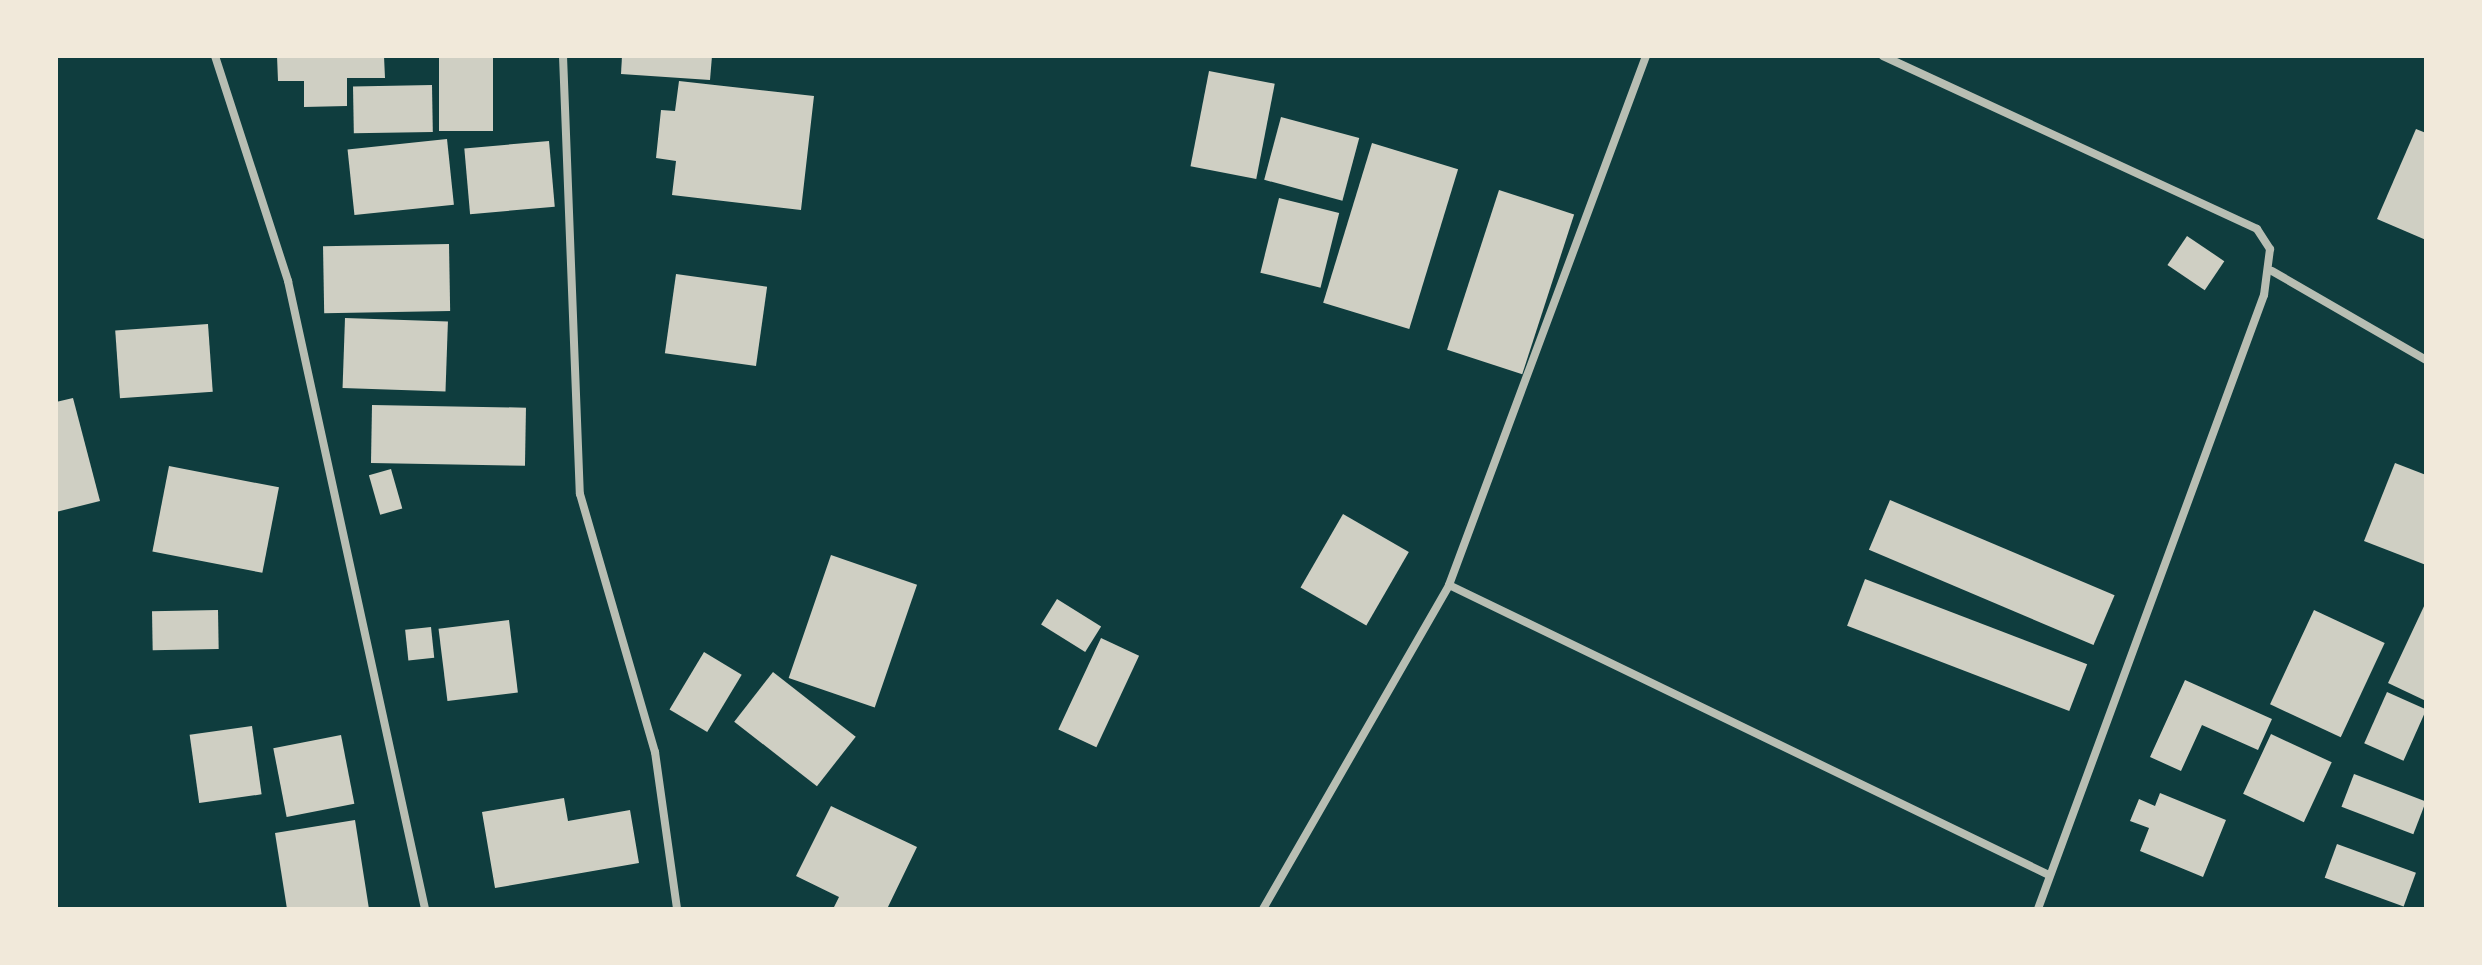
<!DOCTYPE html>
<style>
body{margin:0}
#map{position:relative;width:2482px;height:965px;overflow:hidden;background:#0f3d3e;font-family:Ubuntu,sans-serif}
div>[style]{position:absolute}
.building>*{inset:0;background:#cfcfc3;transform-origin:0 0}
.minor>*{height:8px;margin:-4px;padding:0 4px;transform-origin:4px;border-radius:4px;background:#b8beb3}
span{translate:-50% -50%;white-space:nowrap;text-align:center;line-height:1.15;-webkit-text-stroke:8px #f1e9da;paint-order:stroke}
.frame{position:absolute;inset:0;border:58px solid #f1e9da;pointer-events:none}
</style>
<div id="map">
<div class="building">
<i style="clip-path:polygon(277px 56px,384px 56px,385px 78px,347px 78px,347px 106px,304px 107px,304px 81px,278px 81px)"></i>
<i style="left:439px;top:56px;width:54px;height:75px"></i>
<i style="clip-path:polygon(622px 56px,712px 56px,710px 80px,621px 74px)"></i>
<i style="left:1209px;top:71px;width:67px;height:97px;rotate:11deg"></i>
<i style="clip-path:polygon(679px 81px,814px 96px,801px 210px,672px 195px,676px 161px,656px 158px,661px 110px,675px 111px)"></i>
<i style="left:432px;top:85px;width:47px;height:79px;rotate:89deg"></i>
<i style="left:1281px;top:117px;width:81px;height:65px;rotate:15deg"></i>
<i style="clip-path:polygon(2416px 129px,2426px 133px,2426px 240px,2377px 219px)"></i>
<i style="left:447px;top:139px;width:66px;height:100px;rotate:84deg"></i>
<i style="left:549px;top:141px;width:66px;height:85px;rotate:85deg"></i>
<i style="left:1372px;top:143px;width:90px;height:167px;rotate:17deg"></i>
<i style="left:1499px;top:190px;width:79px;height:168px;rotate:18deg"></i>
<i style="left:1279px;top:198px;width:62px;height:77px;rotate:14deg"></i>
<i style="left:2187px;top:236px;width:45px;height:35px;rotate:34deg"></i>
<i style="left:449px;top:244px;width:67px;height:126px;rotate:89deg"></i>
<i style="left:676px;top:274px;width:92px;height:80px;rotate:8deg"></i>
<i style="left:345px;top:318px;width:103px;height:70px;rotate:2deg"></i>
<i style="left:208px;top:324px;width:68px;height:93px;rotate:86deg"></i>
<i style="clip-path:polygon(73px 398px,100px 501px,56px 512px,56px 402px)"></i>
<i style="left:372px;top:405px;width:154px;height:58px;rotate:1deg"></i>
<i style="clip-path:polygon(2395px 463px,2426px 475px,2426px 565px,2364px 541px)"></i>
<i style="left:169px;top:466px;width:112px;height:87px;rotate:11deg"></i>
<i style="left:391px;top:469px;width:41px;height:23px;rotate:74deg"></i>
<i style="left:1890px;top:500px;width:244px;height:54px;rotate:23deg"></i>
<i style="left:1343px;top:514px;width:76px;height:85px;rotate:30deg"></i>
<i style="left:831px;top:555px;width:91px;height:130px;rotate:19deg"></i>
<i style="left:1865px;top:579px;width:238px;height:50px;rotate:21deg"></i>
<i style="left:1057px;top:599px;width:52px;height:30px;rotate:32deg"></i>
<i style="clip-path:polygon(2426px 602px,2426px 701px,2388px 683px)"></i>
<i style="left:218px;top:610px;width:39px;height:66px;rotate:89deg"></i>
<i style="left:2314px;top:610px;width:78px;height:104px;rotate:25deg"></i>
<i style="left:509px;top:620px;width:73px;height:71px;rotate:83deg"></i>
<i style="left:431px;top:627px;width:31px;height:26px;rotate:84deg"></i>
<i style="left:1101px;top:638px;width:42px;height:101px;rotate:25deg"></i>
<i style="left:704px;top:652px;width:44px;height:67px;rotate:31deg"></i>
<i style="left:773px;top:672px;width:105px;height:63px;rotate:38deg"></i>
<i style="clip-path:polygon(2185px 680px,2272px 719px,2258px 750px,2202px 725px,2181px 771px,2150px 757px)"></i>
<i style="left:2387px;top:692px;width:43px;height:56px;rotate:24deg"></i>
<i style="left:252px;top:726px;width:69px;height:63px;rotate:82deg"></i>
<i style="left:2271px;top:734px;width:67px;height:66px;rotate:25deg"></i>
<i style="left:341px;top:735px;width:70px;height:69px;rotate:79deg"></i>
<i style="left:2354px;top:774px;width:77px;height:35px;rotate:21deg"></i>
<i style="clip-path:polygon(2160px 793px,2226px 820px,2203px 877px,2140px 851px,2149px 828px,2130px 821px,2139px 799px,2155px 806px)"></i>
<i style="clip-path:polygon(564px 798px,568px 821px,630px 810px,639px 863px,495px 888px,482px 812px)"></i>
<i style="clip-path:polygon(831px 806px,917px 847px,887px 909px,833px 909px,839px 897px,796px 876px)"></i>
<i style="clip-path:polygon(355px 820px,369px 909px,287px 909px,275px 833px)"></i>
<i style="left:2337px;top:844px;width:84px;height:36px;rotate:20deg"></i>
</div>
<div class="minor">
<i style="left:215px;top:56px;width:237px;rotate:72deg"></i>
<i style="left:288px;top:281px;width:643px;rotate:77.69deg"></i>
<i style="left:563px;top:56px;width:438px;rotate:87.8deg"></i>
<i style="left:580px;top:494px;width:269px;rotate:73.8deg"></i>
<i style="left:655px;top:752px;width:159px;rotate:82deg"></i>
<i style="left:1883px;top:56px;width:412px;rotate:24.8deg"></i>
<i style="left:2257px;top:229px;width:24px;rotate:57deg"></i>
<i style="left:2270px;top:249px;width:46px;rotate:97.4deg"></i>
<i style="left:2264px;top:295px;width:654px;rotate:110.21deg"></i>
<i style="left:2272px;top:271px;width:178px;rotate:30deg"></i>
<i style="left:1449px;top:585px;width:666px;rotate:25.8deg"></i>
<i style="left:1263px;top:909px;width:374px;rotate:-60.1deg"></i>
<i style="left:1449px;top:585px;width:564px;rotate:-69.57deg"></i>
</div>
<div class="frame"></div>
</div>
